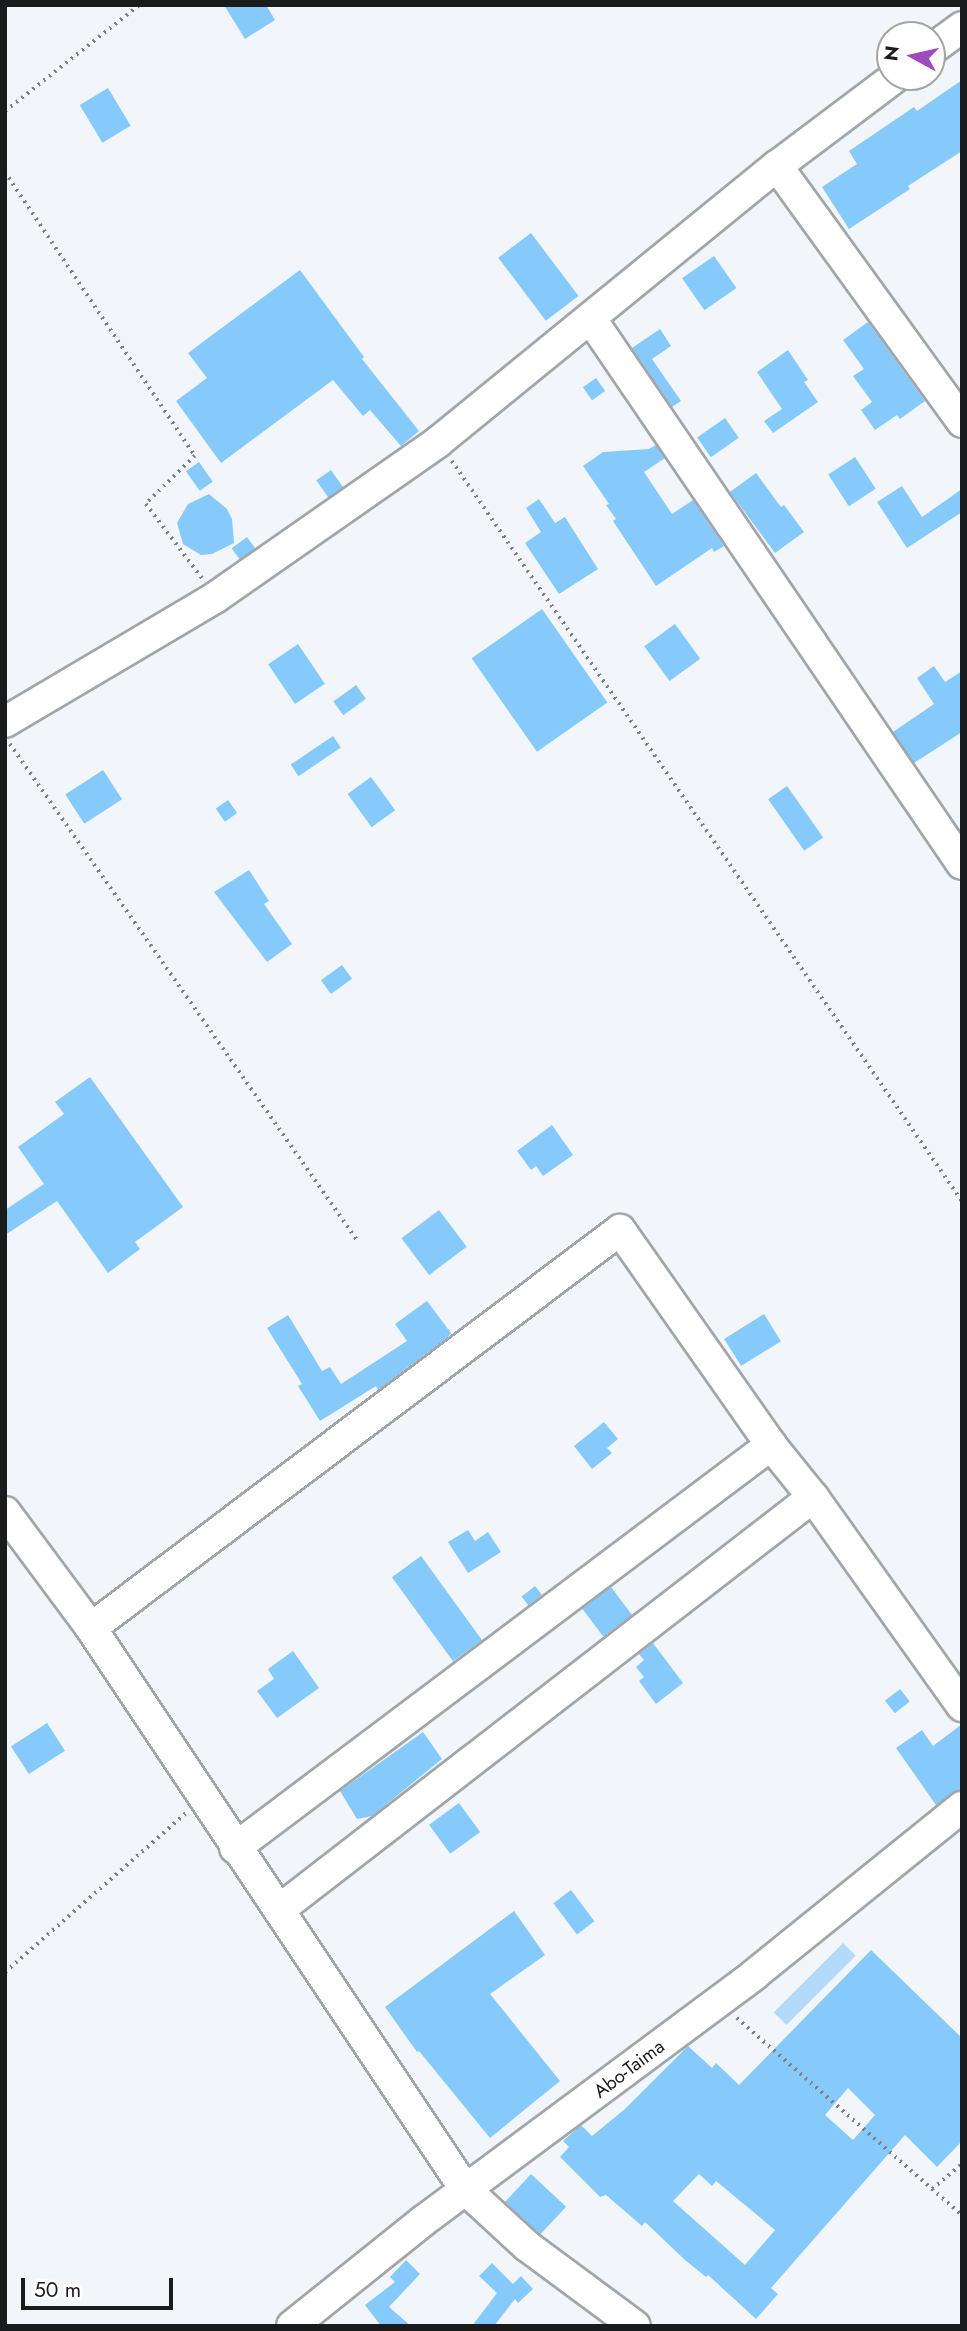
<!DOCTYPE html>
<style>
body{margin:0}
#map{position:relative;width:967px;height:2331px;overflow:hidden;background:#f2f6fa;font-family:Jost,sans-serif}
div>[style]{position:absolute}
.water>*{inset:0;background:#b3dbf9;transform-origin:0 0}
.building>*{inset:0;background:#85cafb;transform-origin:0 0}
.path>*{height:3.5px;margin-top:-1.75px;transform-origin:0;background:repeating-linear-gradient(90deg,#7d8083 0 2px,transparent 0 7px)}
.roads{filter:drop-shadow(2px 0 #a1a6a9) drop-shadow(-2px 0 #a1a6a9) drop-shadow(0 2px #a1a6a9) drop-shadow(0 -2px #a1a6a9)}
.minor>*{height:30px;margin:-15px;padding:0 15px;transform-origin:15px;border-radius:15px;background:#fff}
span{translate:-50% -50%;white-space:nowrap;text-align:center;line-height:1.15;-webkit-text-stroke:5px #fff;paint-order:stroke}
.street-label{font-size:19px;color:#1a1b1d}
.frame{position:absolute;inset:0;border:7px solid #1a1b1d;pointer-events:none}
.north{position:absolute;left:876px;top:21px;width:70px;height:70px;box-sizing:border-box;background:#fff;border:2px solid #a3a4a5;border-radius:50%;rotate:278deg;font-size:19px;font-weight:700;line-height:28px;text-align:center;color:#1a1b1d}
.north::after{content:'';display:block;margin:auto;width:24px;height:32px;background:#9c4cbc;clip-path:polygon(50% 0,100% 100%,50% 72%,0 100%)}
.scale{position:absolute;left:21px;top:2278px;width:152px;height:32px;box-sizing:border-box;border:4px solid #1a1b1d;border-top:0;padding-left:9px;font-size:21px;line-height:24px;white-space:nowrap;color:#1a1b1d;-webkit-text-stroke:5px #fff;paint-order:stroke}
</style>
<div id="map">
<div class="water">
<i style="left:843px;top:1943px;width:18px;height:98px;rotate:45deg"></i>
</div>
<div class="building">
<i style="clip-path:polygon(224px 5px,266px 5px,275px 20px,245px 39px)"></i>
<i style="clip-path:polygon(962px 80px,962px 151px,908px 186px,910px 189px,849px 229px,822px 187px,857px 164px,849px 151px,914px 107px,917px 111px)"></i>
<i style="left:108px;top:88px;width:44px;height:33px;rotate:59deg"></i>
<i style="left:531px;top:233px;width:79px;height:41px;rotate:53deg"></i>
<i style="left:714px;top:256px;width:39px;height:39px;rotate:55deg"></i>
<i style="clip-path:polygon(300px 270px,364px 357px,362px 359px,419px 431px,401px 446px,370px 410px,363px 416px,333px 380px,221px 463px,176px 401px,207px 378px,188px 353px)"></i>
<i style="clip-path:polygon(868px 322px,925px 401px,900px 419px,897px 415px,875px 430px,861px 410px,872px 402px,853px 376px,864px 369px,843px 340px)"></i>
<i style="clip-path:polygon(660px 329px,671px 346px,652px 359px,681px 401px,672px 407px,632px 348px)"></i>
<i style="clip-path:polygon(788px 350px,808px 380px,804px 382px,818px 402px,773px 433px,764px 421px,782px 409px,757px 372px)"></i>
<i style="left:596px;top:378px;width:16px;height:16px;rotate:55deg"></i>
<i style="left:725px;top:418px;width:24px;height:34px;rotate:55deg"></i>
<i style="clip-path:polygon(656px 445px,665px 458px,644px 472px,672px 514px,693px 500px,724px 546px,714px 552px,712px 548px,656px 586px,613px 521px,616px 519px,606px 505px,609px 504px,583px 466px,603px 452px,649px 449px)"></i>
<i style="left:855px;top:457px;width:38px;height:32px;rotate:57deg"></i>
<i style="left:199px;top:462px;width:24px;height:16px;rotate:55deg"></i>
<i style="left:331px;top:470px;width:21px;height:18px;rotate:55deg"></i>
<i style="clip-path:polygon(756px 473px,781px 507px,784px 505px,804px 532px,775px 553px,730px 492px)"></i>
<i style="clip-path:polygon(902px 486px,922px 517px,962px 489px,962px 512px,907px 548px,877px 502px)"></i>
<i style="clip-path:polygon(209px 494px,227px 509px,232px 519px,234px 543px,212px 554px,201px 555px,183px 544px,177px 523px,188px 504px)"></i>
<i style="clip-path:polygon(539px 499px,555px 523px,565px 517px,598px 569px,559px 594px,525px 543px,541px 532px,526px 508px)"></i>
<i style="left:247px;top:537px;width:14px;height:19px;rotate:54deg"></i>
<i style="left:542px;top:609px;width:114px;height:86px;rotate:55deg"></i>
<i style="left:675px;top:624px;width:43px;height:38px;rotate:54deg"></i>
<i style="left:298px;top:644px;width:48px;height:36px;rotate:56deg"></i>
<i style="clip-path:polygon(934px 666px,945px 682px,962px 671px,962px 732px,914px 763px,893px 732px,934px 704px,917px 678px)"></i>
<i style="left:356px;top:685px;width:17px;height:28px;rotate:54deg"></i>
<i style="left:333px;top:736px;width:14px;height:51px;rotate:56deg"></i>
<i style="left:103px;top:770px;width:35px;height:45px;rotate:57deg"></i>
<i style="left:371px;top:777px;width:41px;height:29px;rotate:54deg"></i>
<i style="left:787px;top:786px;width:63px;height:23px;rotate:55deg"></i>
<i style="left:228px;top:800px;width:16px;height:15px;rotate:55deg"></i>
<i style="clip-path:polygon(249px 870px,269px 901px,264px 904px,292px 944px,267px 962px,214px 892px)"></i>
<i style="left:342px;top:965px;width:17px;height:26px;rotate:54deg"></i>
<i style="clip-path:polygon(90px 1077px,183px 1207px,135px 1242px,140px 1249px,108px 1273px,57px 1201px,5px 1235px,5px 1210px,44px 1184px,18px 1147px,64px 1114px,55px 1102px)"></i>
<i style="clip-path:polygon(552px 1125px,573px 1155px,543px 1176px,536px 1166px,531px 1170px,517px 1151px)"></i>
<i style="left:439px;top:1210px;width:46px;height:47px;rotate:53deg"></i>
<i style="clip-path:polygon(427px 1301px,451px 1333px,448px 1337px,378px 1390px,376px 1386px,320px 1421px,298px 1386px,302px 1384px,267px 1328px,288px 1315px,322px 1371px,330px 1367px,341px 1384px,407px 1341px,395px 1324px)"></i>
<i style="left:764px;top:1314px;width:32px;height:47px;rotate:58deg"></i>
<i style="clip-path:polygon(604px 1422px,618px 1439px,607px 1448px,612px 1453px,592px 1469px,574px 1446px)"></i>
<i style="clip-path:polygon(468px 1530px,475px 1541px,488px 1532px,501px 1552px,468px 1573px,448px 1542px)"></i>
<i style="left:421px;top:1556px;width:104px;height:36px;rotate:54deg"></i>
<i style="left:535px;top:1586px;width:11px;height:17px;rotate:52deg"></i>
<i style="left:611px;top:1587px;width:35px;height:36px;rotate:53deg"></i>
<i style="clip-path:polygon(653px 1643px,683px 1683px,656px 1704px,639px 1681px,644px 1677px,636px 1667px,644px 1660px,639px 1654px)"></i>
<i style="clip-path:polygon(293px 1651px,319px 1688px,277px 1718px,257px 1691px,274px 1679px,268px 1669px)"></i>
<i style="left:900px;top:1689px;width:16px;height:19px;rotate:52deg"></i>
<i style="left:47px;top:1723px;width:33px;height:43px;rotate:57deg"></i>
<i style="clip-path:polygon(962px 1724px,962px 1790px,952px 1793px,936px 1805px,896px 1748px,922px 1730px,933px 1746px)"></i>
<i style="clip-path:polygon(423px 1732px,442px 1759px,372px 1816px,357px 1819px,340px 1791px)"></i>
<i style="left:459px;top:1803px;width:36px;height:37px;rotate:54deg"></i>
<i style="left:571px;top:1890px;width:39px;height:22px;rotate:53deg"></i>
<i style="clip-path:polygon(514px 1911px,545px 1955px,490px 1994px,560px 2081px,490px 2138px,419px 2051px,417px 2052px,385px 2007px)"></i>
<i style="clip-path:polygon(evenodd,871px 1950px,962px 2038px,962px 2141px,937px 2167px,905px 2135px,771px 2288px,778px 2294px,756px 2319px,708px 2275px,706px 2277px,685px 2260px,645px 2222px,642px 2226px,606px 2195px,600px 2197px,560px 2157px,569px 2147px,563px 2141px,581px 2125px,592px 2136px,625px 2109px,688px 2046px,712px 2068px,716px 2063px,739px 2085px,871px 1950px,848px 2088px,875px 2115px,853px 2140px,825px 2115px,848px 2088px,871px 1950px,699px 2174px,712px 2186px,716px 2181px,775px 2230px,745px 2265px,673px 2201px,699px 2174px)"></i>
<i style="left:531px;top:2174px;width:48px;height:38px;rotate:43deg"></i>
<i style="clip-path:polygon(406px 2260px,420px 2274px,389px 2307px,411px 2326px,381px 2326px,365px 2305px,395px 2282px,390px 2277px)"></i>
<i style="clip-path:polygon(492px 2263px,513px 2284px,521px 2276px,533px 2289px,518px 2303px,515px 2299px,494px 2326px,472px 2326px,497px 2293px,479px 2276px)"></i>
</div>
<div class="path">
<i style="left:5px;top:111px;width:171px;rotate:-38.3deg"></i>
<i style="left:5px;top:172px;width:342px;rotate:56.2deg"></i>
<i style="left:195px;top:456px;width:69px;rotate:135.6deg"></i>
<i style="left:146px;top:504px;width:93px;rotate:52.9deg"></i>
<i style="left:452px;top:461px;width:899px;rotate:55.43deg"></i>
<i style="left:10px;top:744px;width:605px;rotate:55.02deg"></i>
<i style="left:5px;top:1972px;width:241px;rotate:-41.3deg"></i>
<i style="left:737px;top:2018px;width:299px;rotate:41.2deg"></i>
<i style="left:932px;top:2189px;width:39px;rotate:-40deg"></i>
</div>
<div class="roads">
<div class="minor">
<i style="left:932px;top:49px;width:37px;rotate:-36deg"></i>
<i style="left:777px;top:166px;width:316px;rotate:54.1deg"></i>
<i style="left:591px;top:319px;width:659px;rotate:55.76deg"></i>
<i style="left:5px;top:722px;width:245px;rotate:-30.6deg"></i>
<i style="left:216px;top:597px;width:271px;rotate:-34.9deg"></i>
<i style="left:438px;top:442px;width:437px;rotate:-39.2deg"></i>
<i style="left:777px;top:166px;width:148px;rotate:-37deg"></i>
<i style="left:5px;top:1512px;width:144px;rotate:53.4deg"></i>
<i style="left:91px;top:1628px;width:674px;rotate:56.31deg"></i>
<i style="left:465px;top:2189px;width:84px;rotate:42.6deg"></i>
<i style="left:527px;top:2246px;width:134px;rotate:36.5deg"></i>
<i style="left:91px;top:1628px;width:662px;rotate:-36.96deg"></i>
<i style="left:620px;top:1230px;width:263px;rotate:54.9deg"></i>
<i style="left:771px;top:1445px;width:67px;rotate:51.1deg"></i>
<i style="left:813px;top:1497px;width:257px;rotate:54.5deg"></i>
<i style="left:235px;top:1848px;width:671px;rotate:-36.94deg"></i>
<i style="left:279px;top:1910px;width:675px;rotate:-37.72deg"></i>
<i style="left:292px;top:2326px;width:168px;rotate:-38.7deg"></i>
<i style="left:423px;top:2221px;width:414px;rotate:-36.6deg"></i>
<i style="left:755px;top:1974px;width:266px;rotate:-38.9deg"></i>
</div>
</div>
<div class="street-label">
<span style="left:629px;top:2069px;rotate:-37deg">Abo-Taima</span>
</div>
<div class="frame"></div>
<div class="north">N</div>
<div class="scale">50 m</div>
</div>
